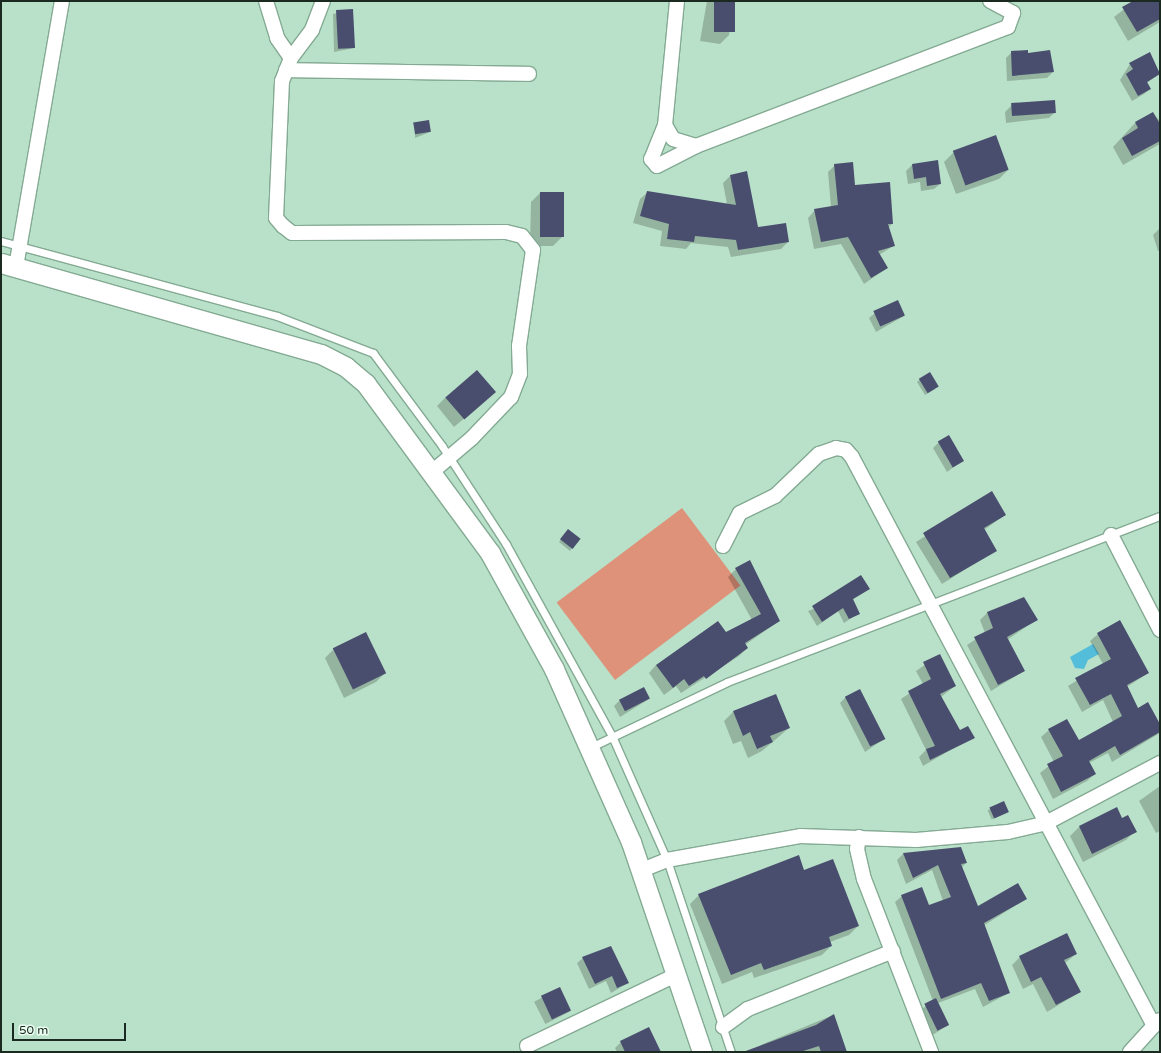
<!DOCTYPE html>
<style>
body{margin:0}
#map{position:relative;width:1161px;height:1053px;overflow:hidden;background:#b9e1c9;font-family:"Varela Round",sans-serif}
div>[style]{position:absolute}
.green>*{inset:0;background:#de927a;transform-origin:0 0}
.water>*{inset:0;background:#54beda}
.shadow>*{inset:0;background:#0003;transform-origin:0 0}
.building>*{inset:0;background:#4a4e6e;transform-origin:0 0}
.roads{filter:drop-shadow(1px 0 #84aa93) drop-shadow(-1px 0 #84aa93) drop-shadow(0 1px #84aa93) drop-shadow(0 -1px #84aa93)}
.lane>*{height:7px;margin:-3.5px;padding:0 3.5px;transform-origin:3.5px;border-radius:3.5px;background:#fff}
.street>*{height:14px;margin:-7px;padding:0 7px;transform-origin:7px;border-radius:7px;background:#fff}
.secondary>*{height:19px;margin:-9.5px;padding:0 9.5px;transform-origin:9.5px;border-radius:9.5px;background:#fff}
span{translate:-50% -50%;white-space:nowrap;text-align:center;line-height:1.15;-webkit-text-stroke:4px #e9fdf0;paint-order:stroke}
.frame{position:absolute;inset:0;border:2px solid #1a2a21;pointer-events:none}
.scale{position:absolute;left:12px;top:1023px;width:114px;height:18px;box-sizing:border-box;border:2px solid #1a2a21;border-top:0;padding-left:5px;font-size:12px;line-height:14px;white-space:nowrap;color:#1a2a21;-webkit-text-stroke:3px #e9fdf0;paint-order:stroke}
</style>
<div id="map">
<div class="green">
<i style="left:682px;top:508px;width:97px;height:157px;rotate:53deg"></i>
</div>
<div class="water">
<i style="clip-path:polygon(1093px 644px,1099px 654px,1088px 660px,1084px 669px,1075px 668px,1070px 657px)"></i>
</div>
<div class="shadow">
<i style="clip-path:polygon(707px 1px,734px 1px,729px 35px,720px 44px,700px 41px)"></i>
<i style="clip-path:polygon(1135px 1px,1160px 1px,1160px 22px,1128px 41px,1114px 17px)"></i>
<i style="clip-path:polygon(352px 10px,354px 48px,334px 52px,333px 14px)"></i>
<i style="clip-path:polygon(1012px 52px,1027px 54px,1053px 72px,1047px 78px,1007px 81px,1006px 58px)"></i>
<i style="clip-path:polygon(1149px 53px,1160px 73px,1147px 83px,1150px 89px,1144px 94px,1132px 101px,1120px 80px,1130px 64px)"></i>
<i style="clip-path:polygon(1011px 106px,1055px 112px,1049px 118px,1006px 123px,1005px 112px)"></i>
<i style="clip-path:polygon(1153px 113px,1160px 121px,1160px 144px,1123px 165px,1113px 147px,1135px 123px)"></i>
<i style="clip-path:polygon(415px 124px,430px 132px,415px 138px)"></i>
<i style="clip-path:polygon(953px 153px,1008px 170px,999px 179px,956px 194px,944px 162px)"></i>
<i style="clip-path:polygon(937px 161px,940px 184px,934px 189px,921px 191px,920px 182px,908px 184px,906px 171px,912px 165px)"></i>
<i style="clip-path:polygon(835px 165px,892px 224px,888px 228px,893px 246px,879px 255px,887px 268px,864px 284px,841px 244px,814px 249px,808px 218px,815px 210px,831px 207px,828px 172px)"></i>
<i style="clip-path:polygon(730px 176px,757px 228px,788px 242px,781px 249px,731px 257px,728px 247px,691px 243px,686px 249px,660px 246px,662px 231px,633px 223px,640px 199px,648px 192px,727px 204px,723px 183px)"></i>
<i style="clip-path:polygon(540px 193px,562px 237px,553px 246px,530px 246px,531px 202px)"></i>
<i style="clip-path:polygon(1160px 228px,1160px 250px,1158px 251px,1153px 235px)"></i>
<i style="clip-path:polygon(875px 313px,904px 316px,876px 332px,869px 318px)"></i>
<i style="clip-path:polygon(920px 379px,935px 389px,925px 395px,917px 382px)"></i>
<i style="clip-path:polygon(446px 397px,485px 401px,454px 427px,437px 406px)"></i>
<i style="clip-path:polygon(939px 442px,962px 461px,947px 472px,933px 448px)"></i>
<i style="clip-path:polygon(992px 493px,1005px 515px,984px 530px,995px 551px,942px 584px,916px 542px)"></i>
<i style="clip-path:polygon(566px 533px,572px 548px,570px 551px,559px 542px)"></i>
<i style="clip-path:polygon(736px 569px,779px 621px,745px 645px,747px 648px,739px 656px,681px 693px,676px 686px,664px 695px,649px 673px,656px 665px,752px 620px,728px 577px)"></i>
<i style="clip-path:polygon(869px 589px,852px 600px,859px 613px,844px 623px,838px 611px,817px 626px,808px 611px)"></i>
<i style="clip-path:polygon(1024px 598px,1036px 620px,1007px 640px,1024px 671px,991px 691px,967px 645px,985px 633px,980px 620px,987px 613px)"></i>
<i style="clip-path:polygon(1098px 634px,1148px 673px,1127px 687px,1137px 709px,1160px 726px,1160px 733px,1112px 762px,1108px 753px,1089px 763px,1095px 774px,1087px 781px,1053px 799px,1040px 773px,1054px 762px,1041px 737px,1049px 730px,1078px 742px,1113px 722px,1103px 700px,1082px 712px,1068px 686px,1103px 664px,1090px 641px)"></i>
<i style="clip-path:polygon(334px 649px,385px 673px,376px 682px,344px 698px,325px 658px)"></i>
<i style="clip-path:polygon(939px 655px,955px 686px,941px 697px,960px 731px,973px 737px,923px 766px,919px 757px,926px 750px,901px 699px,923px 684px,916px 671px)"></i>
<i style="clip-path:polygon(776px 695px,789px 728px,762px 751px,748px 758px,741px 741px,733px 744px,724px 721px,733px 712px)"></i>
<i style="clip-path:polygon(846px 697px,884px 739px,865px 752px,840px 703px)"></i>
<i style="clip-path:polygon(649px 699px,620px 717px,614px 706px,620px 700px)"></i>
<i style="clip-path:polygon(1160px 786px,1160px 831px,1156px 833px,1139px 801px)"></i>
<i style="left:1004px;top:803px;width:10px;height:18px;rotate:66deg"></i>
<i style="clip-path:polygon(1116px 809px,1121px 819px,1135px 831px,1126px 840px,1083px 862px,1070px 836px,1079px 827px)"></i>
<i style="clip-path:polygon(960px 848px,966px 863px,962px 867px,977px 907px,1026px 899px,983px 926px,1009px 993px,983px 1007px,975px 989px,938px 1003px,948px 1025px,931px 1036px,919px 1011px,933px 1001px,895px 902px,902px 896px,929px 906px,943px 901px,932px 870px,906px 884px,897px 860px,903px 854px)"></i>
<i style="clip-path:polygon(803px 871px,858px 926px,849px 935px,830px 942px,831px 946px,822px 955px,754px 978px,752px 972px,722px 984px,690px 904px,699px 895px)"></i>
<i style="clip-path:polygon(1076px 954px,1065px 963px,1080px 992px,1047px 1012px,1033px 984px,1023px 989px,1012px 965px,1020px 957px)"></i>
<i style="clip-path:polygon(583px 958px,628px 983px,611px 993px,606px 981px,589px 989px,577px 963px)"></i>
<i style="left:559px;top:989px;width:25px;height:28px;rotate:63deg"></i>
<i style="clip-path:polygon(833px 1015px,846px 1052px,755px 1052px,761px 1045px)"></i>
<i style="clip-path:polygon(621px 1042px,660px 1052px,617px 1052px,615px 1048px)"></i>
</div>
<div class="building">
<i style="left:714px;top:1px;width:21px;height:31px"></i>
<i style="clip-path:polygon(1133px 1px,1160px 1px,1160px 19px,1137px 32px,1122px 7px)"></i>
<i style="left:353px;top:9px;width:39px;height:17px;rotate:87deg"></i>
<i style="clip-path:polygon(1028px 50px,1028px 53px,1050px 50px,1054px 72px,1012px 76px,1011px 51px)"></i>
<i style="clip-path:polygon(1150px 52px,1160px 74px,1147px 82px,1151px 89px,1138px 96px,1126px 74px,1133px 69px,1129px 63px)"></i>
<i style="left:1055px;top:100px;width:13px;height:44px;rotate:86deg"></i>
<i style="clip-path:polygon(1153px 112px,1160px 124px,1160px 141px,1132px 156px,1122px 138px,1138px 128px,1135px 122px)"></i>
<i style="left:429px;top:120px;width:12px;height:16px;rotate:81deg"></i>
<i style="left:996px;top:135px;width:37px;height:46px;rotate:70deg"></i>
<i style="clip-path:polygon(938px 160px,941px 184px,927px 186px,926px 177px,914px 179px,912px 164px)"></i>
<i style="clip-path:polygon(853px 162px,855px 185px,890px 182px,893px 224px,888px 224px,895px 246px,878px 251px,888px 268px,871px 278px,848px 237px,821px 242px,814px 209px,838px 205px,834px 164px)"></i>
<i style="clip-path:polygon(747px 171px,758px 227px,786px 223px,789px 242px,738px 250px,736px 240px,695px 236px,694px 242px,667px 239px,669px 224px,640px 216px,647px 191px,736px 205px,730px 175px)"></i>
<i style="left:540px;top:192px;width:24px;height:45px"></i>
<i style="left:898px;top:300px;width:17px;height:27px;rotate:66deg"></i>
<i style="left:477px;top:370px;width:29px;height:42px;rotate:49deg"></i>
<i style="left:930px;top:372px;width:17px;height:13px;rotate:59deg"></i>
<i style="left:949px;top:435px;width:30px;height:13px;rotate:60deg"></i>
<i style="clip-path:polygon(992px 491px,1006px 515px,984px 528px,997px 551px,950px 578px,923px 533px)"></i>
<i style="left:568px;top:529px;width:16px;height:13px;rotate:38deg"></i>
<i style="clip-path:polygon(750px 560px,780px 621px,745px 643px,748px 648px,706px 679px,704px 676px,689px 686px,684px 679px,673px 688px,656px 665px,718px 621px,726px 632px,761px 614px,735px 568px)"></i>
<i style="clip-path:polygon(861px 575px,870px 589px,853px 599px,860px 614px,849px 619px,843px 608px,822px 622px,812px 606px)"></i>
<i style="clip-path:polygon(1024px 597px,1038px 620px,1007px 637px,1025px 671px,998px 685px,974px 637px,993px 628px,987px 612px)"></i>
<i style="clip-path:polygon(1120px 620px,1149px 673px,1127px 685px,1138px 708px,1148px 702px,1160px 724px,1160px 732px,1120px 755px,1115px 746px,1089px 761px,1096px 774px,1061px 792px,1047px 764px,1063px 756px,1048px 729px,1067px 719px,1079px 740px,1122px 716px,1111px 694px,1090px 705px,1075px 678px,1111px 659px,1097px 633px)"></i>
<i style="left:366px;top:632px;width:46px;height:37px;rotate:64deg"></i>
<i style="clip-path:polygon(940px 654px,956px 686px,940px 694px,960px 730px,968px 726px,975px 738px,930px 760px,926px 749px,935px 746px,908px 691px,931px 679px,923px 662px)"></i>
<i style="left:644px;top:687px;width:13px;height:28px;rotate:63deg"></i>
<i style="left:860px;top:689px;width:56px;height:17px;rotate:63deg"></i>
<i style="clip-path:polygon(776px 694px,790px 728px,770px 736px,773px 742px,757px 749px,750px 732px,743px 736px,733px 711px)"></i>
<i style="left:1004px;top:801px;width:12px;height:16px;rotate:66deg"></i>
<i style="clip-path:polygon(1117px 807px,1122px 818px,1128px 815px,1137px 832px,1092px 854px,1079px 826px)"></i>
<i style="clip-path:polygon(961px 847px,967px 863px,961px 864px,978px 906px,1018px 883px,1027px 899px,984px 923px,1010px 993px,989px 1001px,981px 983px,941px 999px,901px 895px,922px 887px,929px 905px,951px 897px,938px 865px,913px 878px,903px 853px)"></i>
<i style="clip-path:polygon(799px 855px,804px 870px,833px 859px,859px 926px,829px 937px,832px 946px,764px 970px,761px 963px,731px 975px,698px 894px)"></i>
<i style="clip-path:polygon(1067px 933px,1077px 954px,1064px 960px,1081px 992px,1056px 1005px,1041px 977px,1031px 982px,1019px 956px)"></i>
<i style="clip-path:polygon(611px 946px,629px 983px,617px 988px,612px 976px,595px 984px,582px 957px)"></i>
<i style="left:560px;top:987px;width:26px;height:21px;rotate:65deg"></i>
<i style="left:936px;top:998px;width:30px;height:13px;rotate:64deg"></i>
<i style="clip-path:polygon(834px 1014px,847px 1052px,821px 1052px,819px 1046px,800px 1052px,743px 1052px,816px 1025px)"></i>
<i style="clip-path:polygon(649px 1027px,661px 1052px,625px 1052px,620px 1041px)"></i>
</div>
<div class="roads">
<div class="lane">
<i style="left:1px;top:241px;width:286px;rotate:15.2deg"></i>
<i style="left:277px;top:316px;width:103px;rotate:21.1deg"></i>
<i style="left:373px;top:353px;width:116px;rotate:53.4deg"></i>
<i style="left:442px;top:446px;width:117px;rotate:56.9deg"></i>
<i style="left:506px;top:544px;width:219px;rotate:61.1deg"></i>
<i style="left:612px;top:736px;width:136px;rotate:66.1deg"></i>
<i style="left:667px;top:860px;width:202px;rotate:71.6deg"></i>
<i style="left:591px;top:747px;width:151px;rotate:-25.5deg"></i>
<i style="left:727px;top:682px;width:464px;rotate:-21deg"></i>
</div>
<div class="street">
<i style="left:266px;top:1px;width:39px;rotate:73deg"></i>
<i style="left:277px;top:38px;width:24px;rotate:55deg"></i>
<i style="left:323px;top:1px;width:31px;rotate:111deg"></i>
<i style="left:312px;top:30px;width:35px;rotate:127deg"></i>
<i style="left:291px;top:58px;width:25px;rotate:111deg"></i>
<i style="left:282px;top:81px;width:137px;rotate:92.5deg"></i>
<i style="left:276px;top:218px;width:11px;rotate:49deg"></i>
<i style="left:283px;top:226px;width:11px;rotate:38deg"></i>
<i style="left:292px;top:233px;width:214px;rotate:-0.3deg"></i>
<i style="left:506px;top:232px;width:16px;rotate:14deg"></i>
<i style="left:522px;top:236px;width:18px;rotate:52deg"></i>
<i style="left:533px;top:250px;width:97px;rotate:98.3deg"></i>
<i style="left:519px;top:346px;width:28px;rotate:88deg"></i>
<i style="left:520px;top:374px;width:25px;rotate:111deg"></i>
<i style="left:511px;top:397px;width:57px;rotate:133.6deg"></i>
<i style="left:472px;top:438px;width:52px;rotate:139.6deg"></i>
<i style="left:677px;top:1px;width:125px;rotate:95.5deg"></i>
<i style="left:665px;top:125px;width:37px;rotate:112deg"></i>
<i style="left:651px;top:159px;width:9px;rotate:49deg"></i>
<i style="left:657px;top:166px;width:44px;rotate:-27.1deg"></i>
<i style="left:696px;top:146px;width:334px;rotate:-20.9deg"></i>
<i style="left:1008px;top:27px;width:15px;rotate:-70deg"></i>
<i style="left:1013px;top:13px;width:26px;rotate:-152deg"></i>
<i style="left:286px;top:70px;width:243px;rotate:0.9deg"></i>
<i style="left:665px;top:125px;width:16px;rotate:60deg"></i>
<i style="left:673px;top:139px;width:24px;rotate:17deg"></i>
<i style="left:16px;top:267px;width:270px;rotate:-80.2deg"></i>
<i style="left:1111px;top:535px;width:107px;rotate:62.7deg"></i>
<i style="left:723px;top:546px;width:37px;rotate:-63deg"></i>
<i style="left:740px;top:513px;width:39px;rotate:-26deg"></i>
<i style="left:775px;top:496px;width:61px;rotate:-43.7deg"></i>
<i style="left:819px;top:454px;width:18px;rotate:-19deg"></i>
<i style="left:836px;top:448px;width:10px;rotate:11deg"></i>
<i style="left:846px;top:450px;width:9px;rotate:49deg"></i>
<i style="left:852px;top:457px;width:644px;rotate:62.04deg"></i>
<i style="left:859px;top:837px;width:12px;rotate:99deg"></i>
<i style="left:857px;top:849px;width:31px;rotate:77deg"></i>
<i style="left:864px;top:879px;width:186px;rotate:68.8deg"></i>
<i style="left:642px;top:870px;width:27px;rotate:-22deg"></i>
<i style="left:667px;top:860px;width:135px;rotate:-10.2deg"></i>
<i style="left:800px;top:836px;width:116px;rotate:2deg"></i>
<i style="left:916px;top:840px;width:92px;rotate:-5deg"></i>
<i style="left:1008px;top:832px;width:39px;rotate:-13deg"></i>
<i style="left:1046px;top:823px;width:129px;rotate:-27.8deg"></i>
<i style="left:723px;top:1027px;width:31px;rotate:-36deg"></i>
<i style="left:748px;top:1009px;width:156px;rotate:-21.8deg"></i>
<i style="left:527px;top:1046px;width:165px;rotate:-25.5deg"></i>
<i style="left:1130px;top:1052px;width:43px;rotate:-47.8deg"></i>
</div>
<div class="secondary">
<i style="left:1px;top:263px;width:333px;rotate:15.9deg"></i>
<i style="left:321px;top:354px;width:28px;rotate:27deg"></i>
<i style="left:346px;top:367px;width:26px;rotate:40deg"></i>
<i style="left:366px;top:384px;width:210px;rotate:53.7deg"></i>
<i style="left:490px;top:553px;width:132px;rotate:61.1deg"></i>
<i style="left:554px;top:669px;width:189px;rotate:66deg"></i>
<i style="left:631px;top:842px;width:222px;rotate:71.3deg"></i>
</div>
</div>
<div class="frame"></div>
<div class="scale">50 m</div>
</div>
